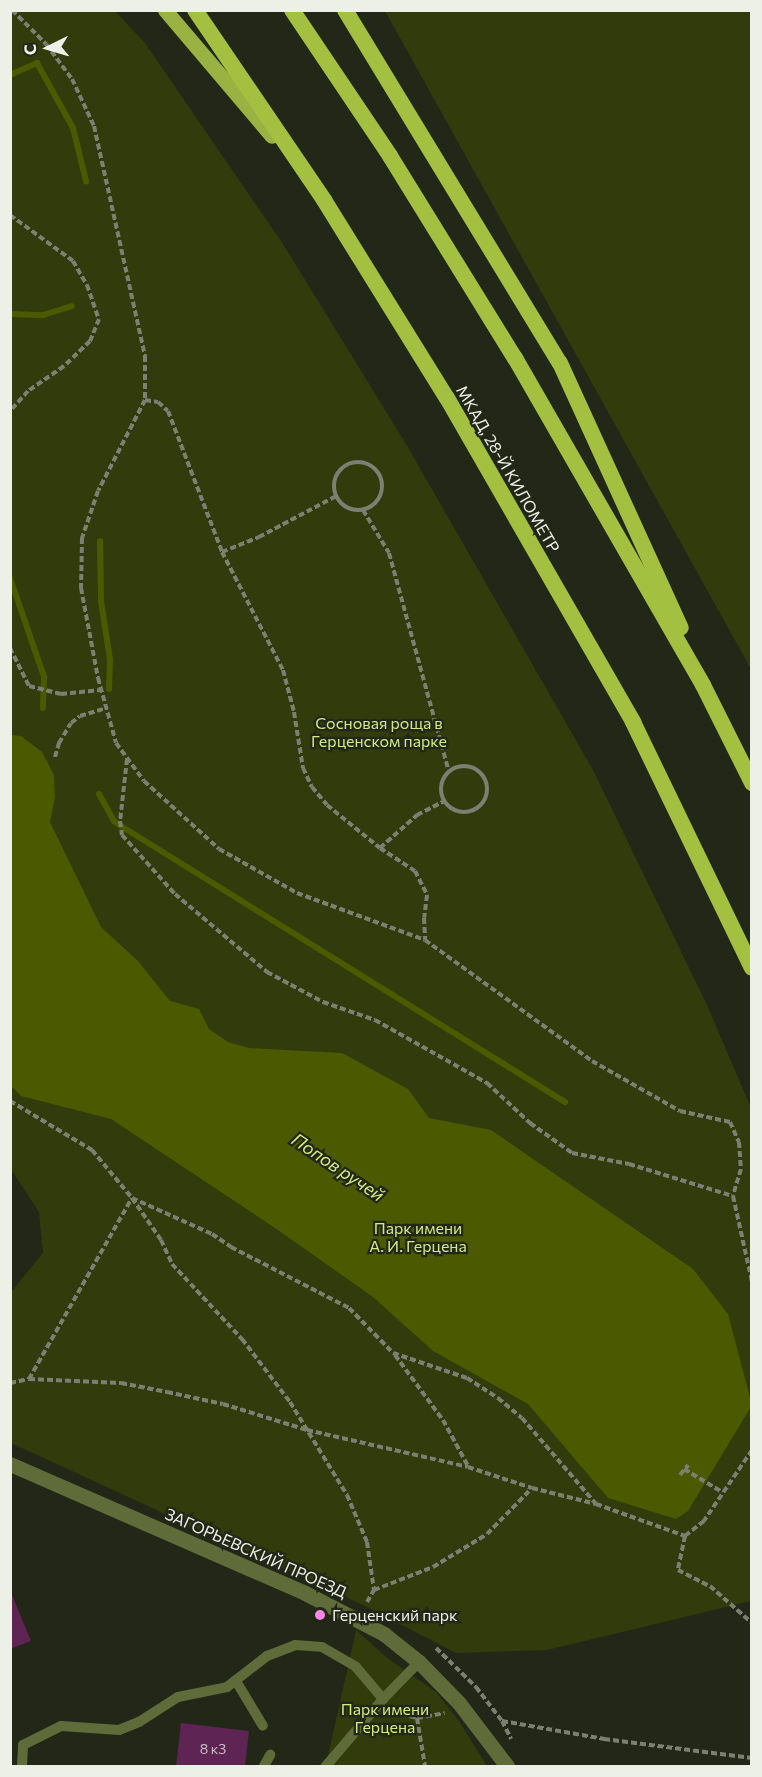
<!DOCTYPE html>
<meta charset="utf-8">
<style>
body{margin:0}
#map{position:relative;width:762px;height:1777px;overflow:hidden;background:#232718;font-family:Commissioner,sans-serif}
div>[style]{position:absolute}
.green>*{inset:0;background:#313b0b}
.water>*{inset:0;background:#4b5a00}
.stream>*{height:6px;margin:-3px;padding:0 3px;transform-origin:3px;border-radius:3px;background:#4b5a00}
.building>*{inset:0;background:#5d2454}
.path>*{height:4px;margin-top:-2px;transform-origin:0;background:repeating-linear-gradient(90deg,#7c7f72 0 6px,transparent 0 9px)}
.path>.ring{margin:-2px;padding:0;box-sizing:content-box;background:none;border:4px solid #7c7f72;border-radius:50%}
.service>*{height:10px;margin:-5px;padding:0 5px;transform-origin:5px;border-radius:5px;background:#5f6b39}
.minor>*{height:15px;margin:-7.5px;padding:0 7.5px;transform-origin:7.5px;border-radius:7.5px;background:#5f6b39}
.primary>*{height:15px;margin:-7.5px;padding:0 7.5px;transform-origin:7.5px;border-radius:7.5px;background:#99b241}
.trunk>*{height:16px;margin:-8px;padding:0 8px;transform-origin:8px;border-radius:8px;background:#a4c041}
.dots>*{width:16px;height:16px;translate:-50% -50%;box-sizing:border-box;border:3px solid #232718;border-radius:50%}
span{translate:-50% -50%;white-space:nowrap;text-align:center;line-height:1.15;-webkit-text-stroke:4.5px #232718;paint-order:stroke}
.number-label{font-size:14px;color:#c9bdc2}
.number-label span{-webkit-text-stroke-width:0}
.street-label{font-size:16px;color:#edf0e6}
.park-label{font-size:16px;color:#d1eb81}
.poi-label{font-size:16px;color:#edf0e6}
.left{translate:0 -50%;text-align:left}
.water-label{font-size:18px;color:#d2ec82;font-style:italic}
.frame{position:absolute;inset:0;border:12px solid #edf0e6;pointer-events:none}
.north{position:absolute;left:18px;top:18px;width:60px;height:60px;-webkit-text-stroke:4px #232718;paint-order:stroke;rotate:265deg;font-size:16px;font-weight:700;line-height:24px;text-align:center;color:#edf0e6}
.north::after{content:'';display:block;margin:auto;width:21px;height:27px;background:#edf0e6;clip-path:polygon(50% 0,100% 100%,50% 72%,0 100%)}
</style>
<div id="map">
<div class="green">
<i style="clip-path:polygon(11px 11px,115px 11px,145px 43px,283px 244px,406px 444px,593px 770px,707px 1005px,751px 1108px,751px 1601px,547px 1650px,456px 1653px,365px 1606px,11px 1443px,11px 1292px,43px 1253px,39px 1212px,10px 1168px)"></i>
<i style="clip-path:polygon(385px 11px,751px 11px,751px 669px)"></i>
<i style="clip-path:polygon(356px 1630px,386px 1657px,436px 1692px,459px 1721px,487px 1766px,318px 1766px,328px 1756px)"></i>
</div>
<div class="water">
<i style="clip-path:polygon(10px 735px,21px 736px,42px 752px,54px 775px,55px 797px,50px 822px,101px 927px,138px 961px,170px 1001px,199px 1009px,209px 1029px,228px 1042px,249px 1048px,342px 1053px,408px 1089px,429px 1118px,491px 1130px,693px 1269px,728px 1314px,752px 1405px,688px 1511px,676px 1519px,608px 1498px,528px 1404px,433px 1351px,373px 1297px,275px 1228px,111px 1119px,21px 1096px,11px 1086px)"></i>
</div>
<div class="stream">
<i style="left:10px;top:75px;width:30px;rotate:-24deg"></i>
<i style="left:37px;top:63px;width:74px;rotate:61deg"></i>
<i style="left:73px;top:128px;width:55px;rotate:76.2deg"></i>
<i style="left:10px;top:314px;width:33px;rotate:2deg"></i>
<i style="left:43px;top:315px;width:30px;rotate:-17deg"></i>
<i style="left:100px;top:541px;width:60px;rotate:89deg"></i>
<i style="left:101px;top:601px;width:60px;rotate:81.3deg"></i>
<i style="left:110px;top:660px;width:29px;rotate:92deg"></i>
<i style="left:10px;top:578px;width:105px;rotate:71deg"></i>
<i style="left:44px;top:677px;width:31px;rotate:92deg"></i>
<i style="left:99px;top:794px;width:31px;rotate:61deg"></i>
<i style="left:114px;top:821px;width:9px;rotate:36deg"></i>
<i style="left:121px;top:826px;width:523px;rotate:31.87deg"></i>
</div>
<div class="building">
<i style="clip-path:polygon(10px 1590px,31px 1641px,10px 1649px)"></i>
<i style="clip-path:polygon(181px 1723px,249px 1731px,245px 1767px,176px 1767px)"></i>
</div>
<div class="path">
<i style="left:12px;top:10px;width:48px;rotate:45deg"></i>
<i style="left:46px;top:44px;width:44px;rotate:53.4deg"></i>
<i style="left:72px;top:79px;width:52px;rotate:64.9deg"></i>
<i style="left:94px;top:126px;width:236px;rotate:77.5deg"></i>
<i style="left:145px;top:356px;width:44px;rotate:90deg"></i>
<i style="left:145px;top:400px;width:13px;rotate:9deg"></i>
<i style="left:158px;top:402px;width:13px;rotate:42deg"></i>
<i style="left:168px;top:411px;width:151px;rotate:69deg"></i>
<i style="left:222px;top:552px;width:133px;rotate:62.7deg"></i>
<i style="left:283px;top:670px;width:43px;rotate:75.3deg"></i>
<i style="left:294px;top:712px;width:57px;rotate:80.9deg"></i>
<i style="left:303px;top:768px;width:21px;rotate:65deg"></i>
<i style="left:312px;top:787px;width:23px;rotate:50deg"></i>
<i style="left:327px;top:805px;width:68px;rotate:39.1deg"></i>
<i style="left:380px;top:848px;width:42px;rotate:33.3deg"></i>
<i style="left:415px;top:871px;width:27px;rotate:63deg"></i>
<i style="left:427px;top:895px;width:23px;rotate:97deg"></i>
<i style="left:424px;top:918px;width:22px;rotate:87deg"></i>
<i style="left:10px;top:215px;width:78px;rotate:36.1deg"></i>
<i style="left:73px;top:261px;width:28px;rotate:60deg"></i>
<i style="left:87px;top:285px;width:36px;rotate:71deg"></i>
<i style="left:99px;top:319px;width:24px;rotate:112deg"></i>
<i style="left:90px;top:341px;width:36px;rotate:136deg"></i>
<i style="left:64px;top:366px;width:44px;rotate:145.2deg"></i>
<i style="left:28px;top:391px;width:27px;rotate:132deg"></i>
<i style="left:145px;top:400px;width:102px;rotate:117.3deg"></i>
<i style="left:98px;top:491px;width:50px;rotate:108.8deg"></i>
<i style="left:82px;top:538px;width:50px;rotate:91.1deg"></i>
<i style="left:81px;top:588px;width:92px;rotate:79.3deg"></i>
<i style="left:98px;top:678px;width:67px;rotate:74.5deg"></i>
<i style="left:116px;top:743px;width:47px;rotate:53.6deg"></i>
<i style="left:144px;top:781px;width:101px;rotate:42.2deg"></i>
<i style="left:219px;top:849px;width:90px;rotate:29.4deg"></i>
<i style="left:297px;top:893px;width:136px;rotate:20.2deg"></i>
<i style="left:425px;top:940px;width:206px;rotate:35.9deg"></i>
<i style="left:592px;top:1061px;width:101px;rotate:29.6deg"></i>
<i style="left:680px;top:1111px;width:51px;rotate:12.4deg"></i>
<i style="left:730px;top:1122px;width:22px;rotate:66deg"></i>
<i style="left:739px;top:1142px;width:27px;rotate:86deg"></i>
<i style="left:741px;top:1169px;width:28px;rotate:107deg"></i>
<i style="left:733px;top:1196px;width:88px;rotate:77.5deg"></i>
<i class="ring" style="left:334px;top:462px;width:44px;height:44px"></i>
<i style="left:363px;top:510px;width:50px;rotate:58.8deg"></i>
<i style="left:389px;top:553px;width:227px;rotate:74.7deg"></i>
<i style="left:222px;top:552px;width:40px;rotate:-22deg"></i>
<i style="left:259px;top:537px;width:87px;rotate:-28deg"></i>
<i style="left:10px;top:648px;width:42px;rotate:63.4deg"></i>
<i style="left:29px;top:686px;width:33px;rotate:14deg"></i>
<i style="left:61px;top:694px;width:40px;rotate:-5.7deg"></i>
<i style="left:55px;top:757px;width:15px;rotate:-74deg"></i>
<i style="left:59px;top:743px;width:23px;rotate:-59deg"></i>
<i style="left:71px;top:723px;width:11px;rotate:-38deg"></i>
<i style="left:80px;top:716px;width:28px;rotate:-17deg"></i>
<i style="left:127px;top:759px;width:62px;rotate:96.4deg"></i>
<i style="left:120px;top:821px;width:14px;rotate:82deg"></i>
<i style="left:122px;top:835px;width:79px;rotate:48.1deg"></i>
<i style="left:175px;top:894px;width:121px;rotate:40.3deg"></i>
<i style="left:267px;top:972px;width:64px;rotate:28.2deg"></i>
<i style="left:323px;top:1002px;width:55px;rotate:19.1deg"></i>
<i style="left:375px;top:1020px;width:129px;rotate:29.4deg"></i>
<i style="left:487px;top:1083px;width:59px;rotate:42.9deg"></i>
<i style="left:530px;top:1123px;width:52px;rotate:35.5deg"></i>
<i style="left:572px;top:1153px;width:58px;rotate:10.9deg"></i>
<i style="left:629px;top:1164px;width:109px;rotate:17.1deg"></i>
<i class="ring" style="left:441px;top:766px;width:42px;height:42px"></i>
<i style="left:380px;top:848px;width:50px;rotate:-41.7deg"></i>
<i style="left:417px;top:815px;width:30px;rotate:-27deg"></i>
<i style="left:10px;top:1101px;width:96px;rotate:30.9deg"></i>
<i style="left:92px;top:1150px;width:62px;rotate:50.2deg"></i>
<i style="left:132px;top:1198px;width:88px;rotate:24.2deg"></i>
<i style="left:212px;top:1234px;width:23px;rotate:34deg"></i>
<i style="left:231px;top:1247px;width:133px;rotate:27.3deg"></i>
<i style="left:349px;top:1308px;width:63px;rotate:45.6deg"></i>
<i style="left:393px;top:1353px;width:78px;rotate:18.7deg"></i>
<i style="left:467px;top:1378px;width:37px;rotate:33deg"></i>
<i style="left:498px;top:1398px;width:31px;rotate:40deg"></i>
<i style="left:522px;top:1418px;width:113px;rotate:49.3deg"></i>
<i style="left:596px;top:1504px;width:95px;rotate:19.8deg"></i>
<i style="left:395px;top:1355px;width:81px;rotate:53.6deg"></i>
<i style="left:443px;top:1420px;width:52px;rotate:61.5deg"></i>
<i style="left:29px;top:1379px;width:208px;rotate:-60.4deg"></i>
<i style="left:132px;top:1198px;width:51px;rotate:55.4deg"></i>
<i style="left:161px;top:1240px;width:26px;rotate:65deg"></i>
<i style="left:172px;top:1264px;width:103px;rotate:47deg"></i>
<i style="left:242px;top:1339px;width:79px;rotate:52.7deg"></i>
<i style="left:290px;top:1402px;width:109px;rotate:58.5deg"></i>
<i style="left:347px;top:1495px;width:51px;rotate:66.9deg"></i>
<i style="left:367px;top:1542px;width:49px;rotate:81.7deg"></i>
<i style="left:10px;top:1383px;width:19px;rotate:-12deg"></i>
<i style="left:29px;top:1379px;width:92px;rotate:2.5deg"></i>
<i style="left:121px;top:1383px;width:47px;rotate:11.1deg"></i>
<i style="left:167px;top:1392px;width:57px;rotate:12.1deg"></i>
<i style="left:223px;top:1404px;width:88px;rotate:17.2deg"></i>
<i style="left:307px;top:1430px;width:165px;rotate:12.9deg"></i>
<i style="left:468px;top:1467px;width:67px;rotate:18.2deg"></i>
<i style="left:532px;top:1488px;width:66px;rotate:14deg"></i>
<i style="left:752px;top:1450px;width:86px;rotate:124.1deg"></i>
<i style="left:704px;top:1521px;width:24px;rotate:142deg"></i>
<i style="left:685px;top:1536px;width:35px;rotate:102deg"></i>
<i style="left:678px;top:1570px;width:36px;rotate:27deg"></i>
<i style="left:710px;top:1586px;width:56px;rotate:41.4deg"></i>
<i style="left:684px;top:1469px;width:44px;rotate:31.2deg"></i>
<i style="left:680px;top:1475px;width:13px;rotate:-51deg"></i>
<i style="left:367px;top:1602px;width:14px;rotate:-60deg"></i>
<i style="left:374px;top:1590px;width:63px;rotate:-21.3deg"></i>
<i style="left:433px;top:1567px;width:63px;rotate:-31.4deg"></i>
<i style="left:487px;top:1534px;width:64px;rotate:-45.6deg"></i>
<i style="left:436px;top:1648px;width:56px;rotate:44.3deg"></i>
<i style="left:476px;top:1687px;width:43px;rotate:52.6deg"></i>
<i style="left:502px;top:1721px;width:20px;rotate:63deg"></i>
<i style="left:392px;top:1708px;width:11px;rotate:34deg"></i>
<i style="left:401px;top:1714px;width:16px;rotate:14deg"></i>
<i style="left:417px;top:1718px;width:28px;rotate:-10deg"></i>
<i style="left:417px;top:1718px;width:49px;rotate:80.5deg"></i>
<i style="left:502px;top:1721px;width:104px;rotate:10deg"></i>
<i style="left:604px;top:1739px;width:149px;rotate:7.3deg"></i>
</div>
<div class="service">
<i style="left:236px;top:1681px;width:52px;rotate:59deg"></i>
<i style="left:22px;top:1766px;width:21px;rotate:-87deg"></i>
<i style="left:23px;top:1745px;width:42px;rotate:-26.6deg"></i>
<i style="left:61px;top:1726px;width:58px;rotate:3.9deg"></i>
<i style="left:119px;top:1730px;width:22px;rotate:-22deg"></i>
<i style="left:139px;top:1722px;width:46px;rotate:-32.7deg"></i>
<i style="left:178px;top:1697px;width:50px;rotate:-11.5deg"></i>
<i style="left:227px;top:1687px;width:51px;rotate:-37.8deg"></i>
<i style="left:267px;top:1656px;width:30px;rotate:-21deg"></i>
<i style="left:295px;top:1645px;width:27px;rotate:4deg"></i>
<i style="left:322px;top:1647px;width:39px;rotate:30deg"></i>
<i style="left:356px;top:1667px;width:42px;rotate:49.8deg"></i>
<i style="left:383px;top:1699px;width:52px;rotate:-45.8deg"></i>
<i style="left:264px;top:1766px;width:13px;rotate:-61deg"></i>
<i style="left:326px;top:1766px;width:88px;rotate:-49.6deg"></i>
</div>
<div class="minor">
<i style="left:10px;top:1464px;width:322px;rotate:23.6deg"></i>
<i style="left:305px;top:1593px;width:89px;rotate:27.4deg"></i>
<i style="left:384px;top:1634px;width:45px;rotate:38.7deg"></i>
<i style="left:419px;top:1662px;width:57px;rotate:45.7deg"></i>
<i style="left:459px;top:1703px;width:79px;rotate:52.7deg"></i>
</div>
<div class="primary">
<i style="left:165px;top:10px;width:165px;rotate:49.7deg"></i>
</div>
<div class="trunk">
<i style="left:195px;top:10px;width:230px;rotate:55.8deg"></i>
<i style="left:324px;top:200px;width:233px;rotate:58.2deg"></i>
<i style="left:447px;top:398px;width:374px;rotate:60.1deg"></i>
<i style="left:633px;top:722px;width:273px;rotate:64.2deg"></i>
<i style="left:292px;top:10px;width:176px;rotate:56.1deg"></i>
<i style="left:390px;top:156px;width:238px;rotate:58.3deg"></i>
<i style="left:515px;top:358px;width:377px;rotate:60.1deg"></i>
<i style="left:703px;top:685px;width:110px;rotate:63.4deg"></i>
<i style="left:345px;top:10px;width:413px;rotate:58.7deg"></i>
<i style="left:560px;top:363px;width:291px;rotate:65.5deg"></i>
</div>
<div class="dots">
<i style="left:320px;top:1615px;background:#fa87e6"></i>
</div>
<div class="number-label">
<span style="left:213px;top:1749px">8 к3</span>
</div>
<div class="street-label">
<span style="left:508px;top:469px;rotate:60deg">МКАД, 28-Й КИЛОМЕТР</span>
<span style="left:256px;top:1553px;rotate:24deg">ЗАГОРЬЕВСКИЙ ПРОЕЗД</span>
</div>
<div class="park-label">
<span style="left:379px;top:732px">Сосновая роща в<br>Герценском парке</span>
<span style="left:418px;top:1237px">Парк имени<br>А. И. Герцена</span>
<span style="left:385px;top:1718px">Парк имени<br>Герцена</span>
</div>
<div class="poi-label">
<span class="left" style="left:332px;top:1615px">Герценский парк</span>
</div>
<div class="water-label">
<span style="left:338px;top:1167px;rotate:34deg">Попов ручей</span>
</div>
<div class="frame"></div>
<div class="north">С</div>
</div>
